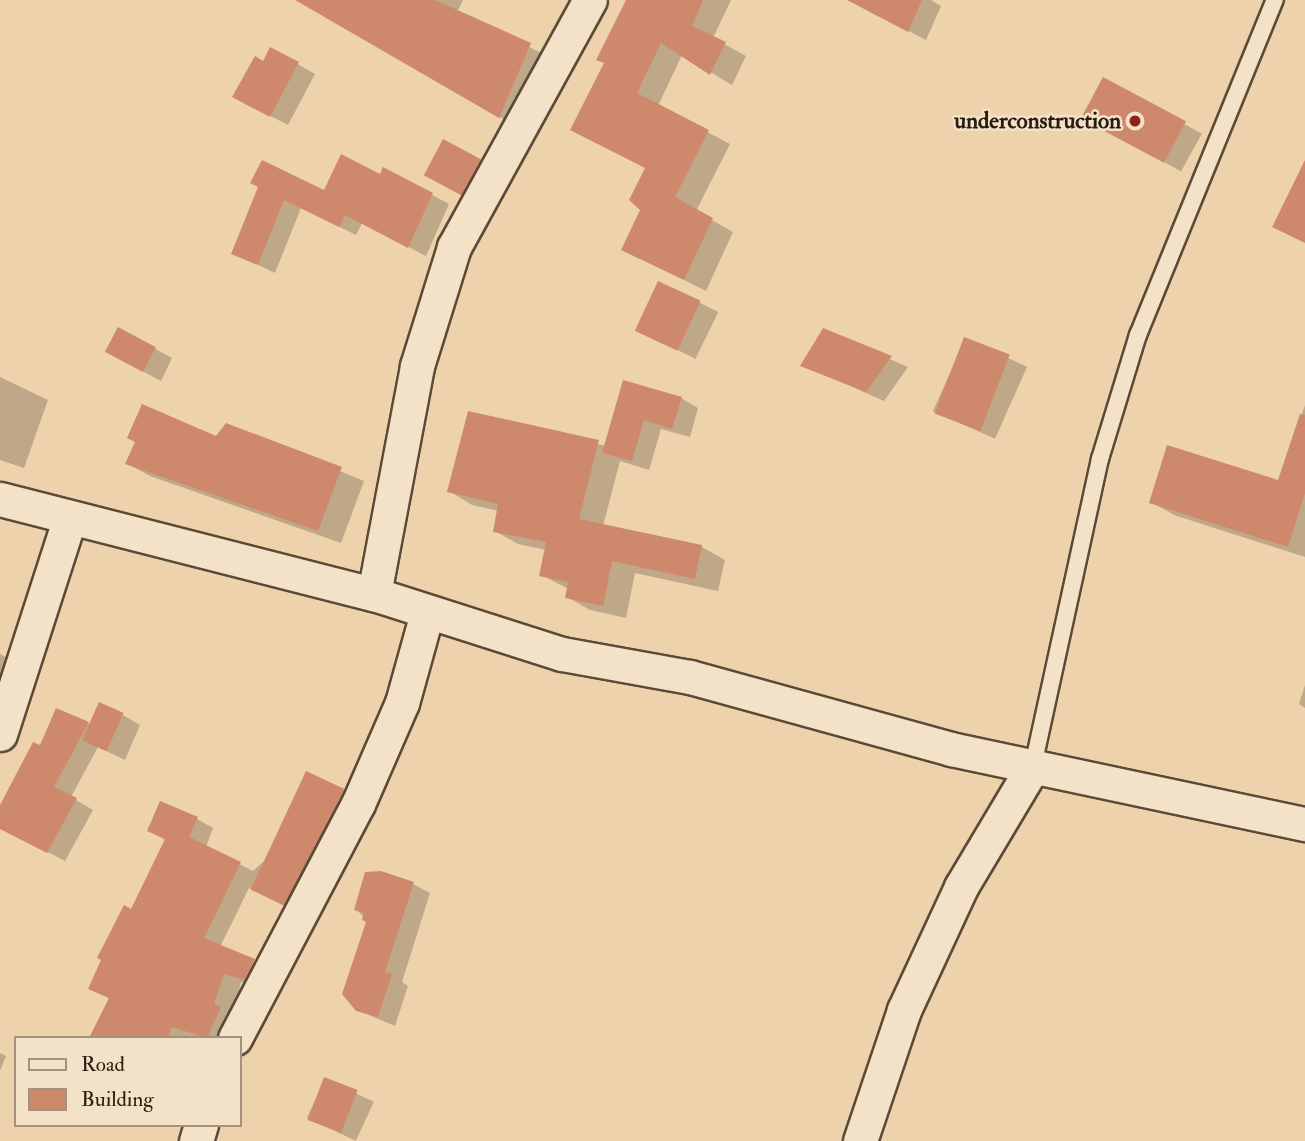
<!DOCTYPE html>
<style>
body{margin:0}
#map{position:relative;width:1305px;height:1141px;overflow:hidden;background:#eed2ab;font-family:"IM FELL Double Pica",serif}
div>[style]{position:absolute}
.shadow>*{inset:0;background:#0003;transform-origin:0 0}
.building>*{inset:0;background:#ce896d;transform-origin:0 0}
.roads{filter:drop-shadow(2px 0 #5a4a37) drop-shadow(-2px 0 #5a4a37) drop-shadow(0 2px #5a4a37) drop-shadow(0 -2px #5a4a37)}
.lane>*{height:16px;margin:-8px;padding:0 8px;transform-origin:8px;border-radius:8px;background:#f4e2c8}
.street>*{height:33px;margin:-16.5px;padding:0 16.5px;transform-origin:16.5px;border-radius:16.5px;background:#f4e2c8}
.dots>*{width:19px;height:19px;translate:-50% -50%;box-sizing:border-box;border:4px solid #f4e2c8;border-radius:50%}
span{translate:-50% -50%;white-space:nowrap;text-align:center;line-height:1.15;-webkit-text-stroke:5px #f4e2c8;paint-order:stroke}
.poi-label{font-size:23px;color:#291c10;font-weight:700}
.right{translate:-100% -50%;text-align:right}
.legend{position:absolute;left:14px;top:1036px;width:228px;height:91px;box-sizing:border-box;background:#f4e2c8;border:2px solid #a3937e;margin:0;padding:9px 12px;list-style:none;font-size:21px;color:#291c10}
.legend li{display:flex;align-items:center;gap:14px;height:35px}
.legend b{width:35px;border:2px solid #a3937e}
</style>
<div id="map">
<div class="shadow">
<i style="clip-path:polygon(310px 0,463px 0,457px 12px,552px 58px,522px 130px,324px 15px)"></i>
<i style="clip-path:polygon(627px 0,731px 0,713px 38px,746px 56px,732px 85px,682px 55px,658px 106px,730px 144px,696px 211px,733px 232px,706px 291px,623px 249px,643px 210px,646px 168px,606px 63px)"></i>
<i style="clip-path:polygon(848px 0,931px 0,941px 6px,926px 40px)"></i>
<i style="clip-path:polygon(271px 49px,315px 74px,288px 125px,251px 106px)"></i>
<i style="left:1103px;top:79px;width:113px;height:43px;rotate:29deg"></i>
<i style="clip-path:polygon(480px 160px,497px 170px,478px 204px,442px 184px)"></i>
<i style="clip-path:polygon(384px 169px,449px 204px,426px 256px,362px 223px,356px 235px,301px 208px,275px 273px,233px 253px,260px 187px,324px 192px,381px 176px)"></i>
<i style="left:659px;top:283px;width:66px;height:52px;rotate:26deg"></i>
<i style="clip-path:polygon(118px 329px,172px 358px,161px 381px,124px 361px)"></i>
<i style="clip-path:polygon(824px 330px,908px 367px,884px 401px,803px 365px)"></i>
<i style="left:965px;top:339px;width:68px;height:79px;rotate:24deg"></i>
<i style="clip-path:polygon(0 377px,48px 400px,24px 468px,0 460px)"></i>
<i style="clip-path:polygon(624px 382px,681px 398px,698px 408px,690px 437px,661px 429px,649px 470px,620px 461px,603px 526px,702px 547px,725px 560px,718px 591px,635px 573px,626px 618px,590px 610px,567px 597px,569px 589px,541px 575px,546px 550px,518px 544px,495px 531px,499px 511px,472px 505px,449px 491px,469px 413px,606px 446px)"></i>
<i style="clip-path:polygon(1305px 405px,1305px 557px,1174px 515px,1151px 502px,1279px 482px)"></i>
<i style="clip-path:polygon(227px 425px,364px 481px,341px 543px,150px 476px,128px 464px,217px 438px)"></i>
<i style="clip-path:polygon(0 654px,14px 662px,0 698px)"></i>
<i style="clip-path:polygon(1305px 685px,1305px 708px,1299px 704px)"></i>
<i style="clip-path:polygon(123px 715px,140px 725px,125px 760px,98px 747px,71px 797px,93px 810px,65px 861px,0 827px,0 809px,40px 747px,88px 724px)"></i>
<i style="clip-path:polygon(343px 790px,358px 799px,298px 913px,249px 888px,220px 947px,270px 970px,261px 988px,241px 982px,228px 1038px,91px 1038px,110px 999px,91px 988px,167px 841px,150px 831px,197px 819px,213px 828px,206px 847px,253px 871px)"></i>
<i style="clip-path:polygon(413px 884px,430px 893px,402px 982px,408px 986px,395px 1026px,357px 1010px,368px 922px,356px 909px)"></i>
<i style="clip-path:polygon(0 1053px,6px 1056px,0 1071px)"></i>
<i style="left:325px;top:1079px;width:54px;height:43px;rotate:25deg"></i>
</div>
<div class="building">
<i style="clip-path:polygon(295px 0,435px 0,531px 43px,499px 118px)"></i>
<i style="clip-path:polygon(626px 0,703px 0,692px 26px,726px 42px,710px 75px,661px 43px,637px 93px,709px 130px,675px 197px,713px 218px,684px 280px,621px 250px,640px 210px,629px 200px,645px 168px,570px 130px,604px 63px,596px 60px)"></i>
<i style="clip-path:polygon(847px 0,922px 0,908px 32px)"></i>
<i style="clip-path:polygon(270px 47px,299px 62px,270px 117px,232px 97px,255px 56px,263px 61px)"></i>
<i style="left:1103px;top:77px;width:94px;height:47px;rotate:28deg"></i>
<i style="left:443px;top:139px;width:43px;height:41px;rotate:28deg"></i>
<i style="clip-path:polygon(341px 154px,380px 174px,383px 167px,433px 193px,408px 248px,345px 215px,339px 227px,284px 200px,258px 265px,231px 254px,258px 187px,250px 183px,262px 160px,324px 190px)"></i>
<i style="clip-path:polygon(1305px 160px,1305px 243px,1272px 227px)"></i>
<i style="left:658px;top:281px;width:47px;height:55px;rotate:25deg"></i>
<i style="left:118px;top:327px;width:43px;height:28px;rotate:28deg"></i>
<i style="clip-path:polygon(823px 328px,892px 356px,866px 392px,800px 366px)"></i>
<i style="left:964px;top:337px;width:49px;height:82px;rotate:21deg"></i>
<i style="clip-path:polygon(623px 380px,682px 397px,672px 429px,644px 420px,632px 461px,602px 453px)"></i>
<i style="clip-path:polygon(142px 404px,216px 436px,226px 423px,342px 467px,318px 531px,125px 464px,135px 442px,127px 438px)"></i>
<i style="clip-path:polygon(468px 411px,599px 440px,579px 519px,702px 545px,695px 579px,612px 561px,603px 606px,565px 598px,568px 582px,539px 576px,546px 542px,493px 532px,498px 504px,447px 492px)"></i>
<i style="clip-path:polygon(1300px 414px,1305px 415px,1305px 493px,1288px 547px,1149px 503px,1167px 445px,1278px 480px)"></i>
<i style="left:99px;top:702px;width:27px;height:42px;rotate:24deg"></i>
<i style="clip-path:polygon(56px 708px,89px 722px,54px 787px,77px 798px,47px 853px,0 829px,0 805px,33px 742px,40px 745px)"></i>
<i style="left:306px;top:771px;width:42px;height:131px;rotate:25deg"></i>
<i style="clip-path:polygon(160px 801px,198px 817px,189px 837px,241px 862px,204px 938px,255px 959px,244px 980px,224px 974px,214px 1004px,221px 1007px,207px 1038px,172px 1027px,167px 1038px,89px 1038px,109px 998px,88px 989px,101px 960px,97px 958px,124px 905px,131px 909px,165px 839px,147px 831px)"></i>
<i style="clip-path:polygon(381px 871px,414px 882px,385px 972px,392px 974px,378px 1017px,356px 1011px,342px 994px,366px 922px,362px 920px,364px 913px,354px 910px,365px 872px)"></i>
<i style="left:324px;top:1077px;width:36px;height:46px;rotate:21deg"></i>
</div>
<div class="roads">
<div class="lane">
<i style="left:1033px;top:766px;width:314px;rotate:-77.7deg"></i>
<i style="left:1100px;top:459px;width:130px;rotate:-73deg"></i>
<i style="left:1138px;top:335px;width:362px;rotate:-67.8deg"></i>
</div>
<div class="street">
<i style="left:0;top:499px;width:386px;rotate:14.3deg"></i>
<i style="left:374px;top:594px;width:197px;rotate:17.7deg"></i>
<i style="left:562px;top:654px;width:130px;rotate:10.2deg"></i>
<i style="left:690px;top:677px;width:271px;rotate:15.4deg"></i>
<i style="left:951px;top:749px;width:362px;rotate:12deg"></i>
<i style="left:374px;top:594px;width:232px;rotate:-79.3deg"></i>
<i style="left:417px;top:366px;width:125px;rotate:-72.7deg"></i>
<i style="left:454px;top:247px;width:282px;rotate:-61.2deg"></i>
<i style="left:0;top:734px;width:225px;rotate:-72.1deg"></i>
<i style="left:235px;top:1038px;width:264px;rotate:-62.3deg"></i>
<i style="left:358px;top:804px;width:110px;rotate:-66.5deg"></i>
<i style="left:402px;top:703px;width:93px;rotate:-74.5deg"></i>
<i style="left:196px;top:1141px;width:17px;rotate:-73deg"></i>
<i style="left:860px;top:1141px;width:138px;rotate:-71.4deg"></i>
<i style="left:904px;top:1010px;width:136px;rotate:-65.1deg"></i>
<i style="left:961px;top:887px;width:141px;rotate:-59.2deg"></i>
</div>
</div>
<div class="dots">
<i style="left:1135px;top:121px;background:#8f2418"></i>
</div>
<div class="poi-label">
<span class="right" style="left:1121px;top:121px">underconstruction</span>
</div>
<ul class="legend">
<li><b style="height:9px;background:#f4e2c8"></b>Road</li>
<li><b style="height:19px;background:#ce896d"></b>Building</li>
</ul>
</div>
